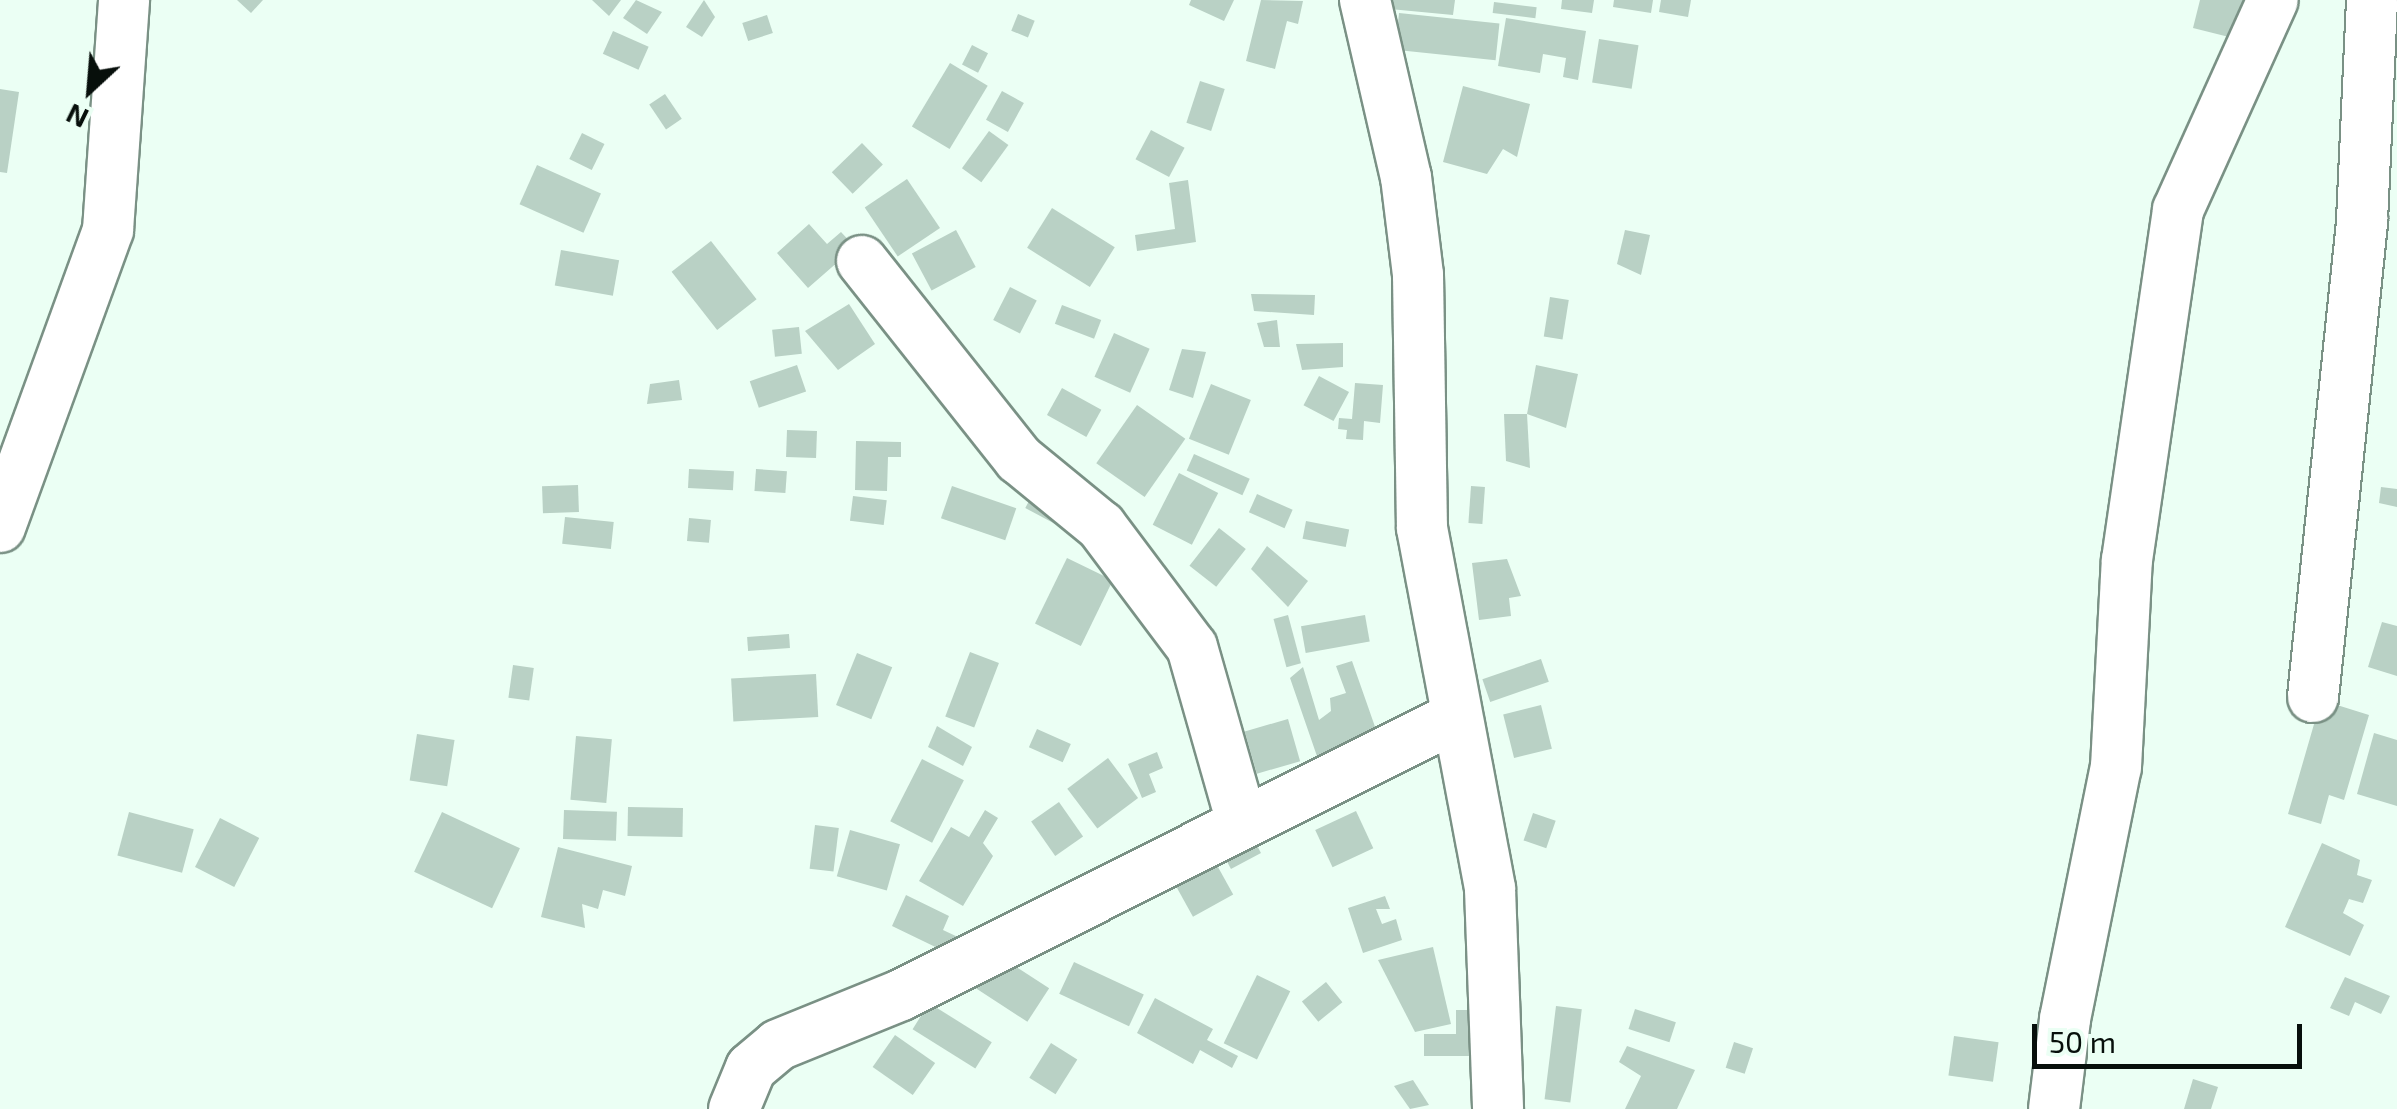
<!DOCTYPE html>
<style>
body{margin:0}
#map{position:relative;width:2397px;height:1109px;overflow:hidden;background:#ebfff4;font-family:"Exo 2",sans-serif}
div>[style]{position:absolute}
.building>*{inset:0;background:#b9d1c5;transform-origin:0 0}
.roads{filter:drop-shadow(2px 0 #7a9185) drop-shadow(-2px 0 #7a9185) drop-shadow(0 2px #7a9185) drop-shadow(0 -2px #7a9185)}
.minor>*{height:50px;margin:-25px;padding:0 25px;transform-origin:25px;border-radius:25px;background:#fff}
span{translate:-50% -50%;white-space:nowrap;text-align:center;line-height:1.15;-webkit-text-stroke:9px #ebfff4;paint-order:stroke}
.north{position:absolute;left:40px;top:40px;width:100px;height:100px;-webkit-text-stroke:8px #ebfff4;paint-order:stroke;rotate:206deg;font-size:28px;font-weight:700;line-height:40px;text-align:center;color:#070f0b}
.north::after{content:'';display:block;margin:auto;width:35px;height:45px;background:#070f0b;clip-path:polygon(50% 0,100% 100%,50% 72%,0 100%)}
.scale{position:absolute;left:2032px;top:1024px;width:270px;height:45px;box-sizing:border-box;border:5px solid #070f0b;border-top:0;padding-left:12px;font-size:30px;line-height:35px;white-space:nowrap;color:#070f0b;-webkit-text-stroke:8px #ebfff4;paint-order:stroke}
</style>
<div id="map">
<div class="building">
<i style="clip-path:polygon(237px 0,263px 0,251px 13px)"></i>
<i style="clip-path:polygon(592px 0,621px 0,609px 16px)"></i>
<i style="clip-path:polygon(636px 0,662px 12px,647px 34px,623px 18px)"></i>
<i style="clip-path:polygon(704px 0,715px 17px,702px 37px,686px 27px)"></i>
<i style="clip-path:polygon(1191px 0,1234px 0,1224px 21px,1189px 5px)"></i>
<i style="clip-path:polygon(1261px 0,1303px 1px,1298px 24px,1287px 21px,1275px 69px,1246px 61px)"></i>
<i style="clip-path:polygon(1369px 0,1455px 0,1453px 15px,1369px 7px)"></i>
<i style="clip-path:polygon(1562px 0,1594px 0,1592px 13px,1561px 9px)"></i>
<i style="clip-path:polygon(1614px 0,1653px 0,1651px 13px,1613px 7px)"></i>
<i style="clip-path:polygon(1661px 0,1691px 0,1688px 17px,1659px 12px)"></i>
<i style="clip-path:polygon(2200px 0,2247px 0,2237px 39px,2193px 28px)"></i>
<i style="left:1494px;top:2px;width:43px;height:11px;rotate:7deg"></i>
<i style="left:1399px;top:13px;width:101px;height:37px;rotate:6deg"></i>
<i style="left:1018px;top:14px;width:18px;height:18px;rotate:22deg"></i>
<i style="left:767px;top:15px;width:19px;height:26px;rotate:72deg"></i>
<i style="clip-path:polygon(1506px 18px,1586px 31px,1578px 80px,1563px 77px,1566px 58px,1543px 54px,1540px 73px,1498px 66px)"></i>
<i style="left:613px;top:31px;width:39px;height:25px;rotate:24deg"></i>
<i style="left:1599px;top:39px;width:40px;height:44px;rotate:9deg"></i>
<i style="left:972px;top:45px;width:18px;height:22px;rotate:27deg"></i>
<i style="left:950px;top:63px;width:44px;height:74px;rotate:31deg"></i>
<i style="left:1200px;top:81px;width:26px;height:44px;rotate:18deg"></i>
<i style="clip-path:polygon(1463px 86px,1530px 104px,1517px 157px,1503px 149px,1487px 174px,1443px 162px)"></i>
<i style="clip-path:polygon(0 89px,19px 92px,7px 173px,0 172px)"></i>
<i style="left:1002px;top:91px;width:25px;height:33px;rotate:29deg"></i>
<i style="left:665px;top:94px;width:30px;height:19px;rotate:56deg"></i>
<i style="left:1151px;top:130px;width:38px;height:33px;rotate:28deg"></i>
<i style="left:989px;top:131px;width:24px;height:46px;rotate:36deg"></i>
<i style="left:582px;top:133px;width:25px;height:29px;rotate:26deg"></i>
<i style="left:862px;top:143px;width:30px;height:42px;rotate:46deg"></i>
<i style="left:537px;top:165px;width:70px;height:43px;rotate:24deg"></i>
<i style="left:907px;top:179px;width:59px;height:51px;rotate:56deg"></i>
<i style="clip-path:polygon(1188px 180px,1196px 242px,1137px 251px,1135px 235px,1175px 229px,1169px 183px)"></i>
<i style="left:1052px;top:208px;width:74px;height:47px;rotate:32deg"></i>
<i style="clip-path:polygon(809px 224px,827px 244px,841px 232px,855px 247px,808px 288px,777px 253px)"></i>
<i style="left:956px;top:230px;width:42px;height:50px;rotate:62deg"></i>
<i style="clip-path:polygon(1625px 230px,1650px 235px,1641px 275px,1617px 264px)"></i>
<i style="left:711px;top:241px;width:74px;height:50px;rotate:52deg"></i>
<i style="left:561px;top:250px;width:59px;height:36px;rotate:10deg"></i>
<i style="left:1010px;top:287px;width:30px;height:37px;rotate:27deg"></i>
<i style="clip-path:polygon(1251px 294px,1315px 295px,1314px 315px,1254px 311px)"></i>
<i style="left:1550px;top:297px;width:19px;height:40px;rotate:9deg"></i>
<i style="clip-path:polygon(849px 304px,875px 344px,838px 370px,805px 331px)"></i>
<i style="left:1062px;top:305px;width:42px;height:20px;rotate:21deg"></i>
<i style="clip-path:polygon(1277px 320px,1280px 347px,1264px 347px,1257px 323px)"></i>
<i style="left:799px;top:327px;width:27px;height:27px;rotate:84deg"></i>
<i style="left:1114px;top:333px;width:39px;height:48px;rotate:24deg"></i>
<i style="clip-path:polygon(1343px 343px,1343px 367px,1302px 370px,1296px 344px)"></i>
<i style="clip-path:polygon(1182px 349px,1206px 352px,1193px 398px,1169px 390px)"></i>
<i style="left:797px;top:365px;width:28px;height:50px;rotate:71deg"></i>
<i style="clip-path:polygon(1536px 365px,1578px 374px,1566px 428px,1527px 414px)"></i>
<i style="left:1319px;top:376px;width:34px;height:33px;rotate:28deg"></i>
<i style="clip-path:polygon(679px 380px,682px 400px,647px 404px,650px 384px)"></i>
<i style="clip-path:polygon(1355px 383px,1383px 385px,1380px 423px,1364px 421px,1363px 440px,1346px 439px,1347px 430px,1338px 429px,1339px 418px,1352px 419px)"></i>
<i style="left:1211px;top:384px;width:43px;height:59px;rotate:22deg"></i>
<i style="left:1062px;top:388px;width:45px;height:31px;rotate:29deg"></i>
<i style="left:1137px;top:405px;width:59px;height:71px;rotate:35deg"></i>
<i style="clip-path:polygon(1504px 414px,1527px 414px,1530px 468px,1506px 461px)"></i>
<i style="left:787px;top:430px;width:30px;height:27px;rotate:2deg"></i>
<i style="clip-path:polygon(856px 441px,901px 442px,901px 457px,888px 457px,887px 491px,855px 490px)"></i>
<i style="left:1194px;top:454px;width:61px;height:18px;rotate:24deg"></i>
<i style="left:689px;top:469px;width:45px;height:19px;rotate:3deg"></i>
<i style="left:756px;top:469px;width:31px;height:22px;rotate:4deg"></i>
<i style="left:1179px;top:473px;width:44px;height:58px;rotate:27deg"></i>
<i style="left:578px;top:485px;width:27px;height:36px;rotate:88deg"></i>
<i style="left:952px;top:486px;width:68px;height:34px;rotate:19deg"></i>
<i style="left:1037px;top:486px;width:43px;height:25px;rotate:28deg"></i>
<i style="left:1471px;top:486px;width:14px;height:37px;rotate:4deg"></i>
<i style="clip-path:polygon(2381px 487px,2397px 489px,2397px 507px,2379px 503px)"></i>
<i style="left:1257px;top:494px;width:39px;height:20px;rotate:24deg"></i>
<i style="left:853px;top:496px;width:34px;height:25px;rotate:7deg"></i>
<i style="left:565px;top:517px;width:49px;height:27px;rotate:6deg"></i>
<i style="left:689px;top:518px;width:22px;height:23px;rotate:5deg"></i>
<i style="left:1306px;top:521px;width:44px;height:18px;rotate:11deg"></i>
<i style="left:1219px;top:528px;width:34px;height:48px;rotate:38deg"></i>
<i style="clip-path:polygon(1267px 546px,1308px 581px,1288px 607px,1251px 569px)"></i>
<i style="left:1067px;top:558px;width:51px;height:73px;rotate:26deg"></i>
<i style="clip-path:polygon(1507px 559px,1521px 596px,1509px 598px,1511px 616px,1479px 620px,1472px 563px)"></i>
<i style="left:1288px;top:615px;width:50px;height:15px;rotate:75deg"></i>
<i style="left:1365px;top:615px;width:27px;height:65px;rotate:80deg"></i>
<i style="clip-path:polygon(2382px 622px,2397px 626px,2397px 676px,2368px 667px)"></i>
<i style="left:789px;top:634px;width:14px;height:42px;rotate:86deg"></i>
<i style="left:970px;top:652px;width:31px;height:69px;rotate:21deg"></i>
<i style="left:857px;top:653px;width:38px;height:56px;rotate:22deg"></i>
<i style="left:1541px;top:659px;width:24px;height:62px;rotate:71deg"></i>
<i style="clip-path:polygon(1352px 661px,1380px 741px,1319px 762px,1290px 678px,1303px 667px,1319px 720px,1331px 711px,1330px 698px,1346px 693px,1336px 666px)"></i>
<i style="left:513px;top:665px;width:21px;height:33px;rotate:8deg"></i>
<i style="left:816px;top:674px;width:43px;height:85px;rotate:87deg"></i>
<i style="clip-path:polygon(2321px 700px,2369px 715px,2344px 800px,2329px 795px,2321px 824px,2288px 814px)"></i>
<i style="left:1541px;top:705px;width:45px;height:39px;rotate:76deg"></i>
<i style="left:1288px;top:719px;width:44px;height:45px;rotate:74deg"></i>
<i style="clip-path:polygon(937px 726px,972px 747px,963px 766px,928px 747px)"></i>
<i style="left:1037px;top:729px;width:37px;height:20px;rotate:24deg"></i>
<i style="clip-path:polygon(2374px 733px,2397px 740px,2397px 806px,2357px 794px)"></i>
<i style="left:417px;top:734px;width:38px;height:47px;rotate:9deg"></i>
<i style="left:576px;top:736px;width:36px;height:64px;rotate:5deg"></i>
<i style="clip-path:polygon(1157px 752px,1163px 768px,1149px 774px,1156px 792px,1142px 798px,1128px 764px)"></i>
<i style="left:1108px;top:758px;width:50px;height:51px;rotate:53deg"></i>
<i style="left:922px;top:759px;width:47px;height:70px;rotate:27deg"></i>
<i style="left:1059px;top:802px;width:42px;height:34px;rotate:55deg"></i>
<i style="left:628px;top:807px;width:55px;height:29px;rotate:1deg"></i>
<i style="left:564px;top:810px;width:53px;height:29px;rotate:2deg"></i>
<i style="clip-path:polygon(985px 810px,998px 818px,983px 843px,993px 856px,963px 906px,919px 881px,951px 827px,969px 837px)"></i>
<i style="left:1356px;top:811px;width:41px;height:45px;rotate:65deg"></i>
<i style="left:129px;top:812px;width:67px;height:45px;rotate:15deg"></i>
<i style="left:442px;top:812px;width:86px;height:66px;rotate:25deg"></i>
<i style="left:1533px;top:813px;width:24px;height:29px;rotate:19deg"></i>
<i style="left:220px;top:818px;width:44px;height:55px;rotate:27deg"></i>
<i style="left:815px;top:825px;width:24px;height:44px;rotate:7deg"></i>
<i style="left:850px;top:830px;width:52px;height:48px;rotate:16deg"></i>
<i style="left:1253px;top:838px;width:17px;height:34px;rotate:62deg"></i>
<i style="clip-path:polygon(2322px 843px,2360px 860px,2357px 875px,2372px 880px,2363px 903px,2349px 899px,2343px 913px,2364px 925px,2350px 956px,2285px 927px)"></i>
<i style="clip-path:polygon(558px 847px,632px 866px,625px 896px,603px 890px,598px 909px,582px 904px,585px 928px,541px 917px)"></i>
<i style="left:1208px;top:849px;width:52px;height:46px;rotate:61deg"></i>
<i style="clip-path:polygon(906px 895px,949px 916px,943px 930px,960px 938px,952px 955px,892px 926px)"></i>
<i style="clip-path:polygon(1385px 896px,1390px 909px,1376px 909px,1382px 924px,1396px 919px,1402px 940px,1363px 953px,1348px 908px)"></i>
<i style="clip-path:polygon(1433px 947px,1451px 1024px,1415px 1032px,1378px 960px)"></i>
<i style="left:998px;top:955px;width:61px;height:40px;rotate:33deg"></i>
<i style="left:1074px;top:962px;width:77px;height:35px;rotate:25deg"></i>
<i style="left:1257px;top:975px;width:37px;height:76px;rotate:26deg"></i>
<i style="clip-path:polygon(2345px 977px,2390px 996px,2381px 1014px,2355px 1002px,2349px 1016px,2330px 1008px)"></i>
<i style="left:1326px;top:982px;width:26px;height:31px;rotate:51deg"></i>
<i style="clip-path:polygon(1155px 998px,1213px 1029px,1207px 1040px,1238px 1056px,1232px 1068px,1200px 1050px,1193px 1064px,1137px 1033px)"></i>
<i style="left:929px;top:1003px;width:74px;height:31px;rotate:32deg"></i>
<i style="left:1556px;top:1006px;width:26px;height:94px;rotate:7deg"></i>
<i style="left:1635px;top:1009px;width:43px;height:21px;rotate:18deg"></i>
<i style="clip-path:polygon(1456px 1010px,1473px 1010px,1474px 1056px,1424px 1056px,1424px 1034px,1456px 1034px)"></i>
<i style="left:895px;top:1035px;width:49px;height:39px;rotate:35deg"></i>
<i style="left:1954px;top:1036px;width:45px;height:40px;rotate:8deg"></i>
<i style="left:1734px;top:1042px;width:20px;height:27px;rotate:18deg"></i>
<i style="left:1051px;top:1043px;width:31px;height:41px;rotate:32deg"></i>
<i style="clip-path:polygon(1627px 1046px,1695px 1070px,1677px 1109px,1625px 1109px,1641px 1076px,1619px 1062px)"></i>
<i style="clip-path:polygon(2193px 1079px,2218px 1087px,2211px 1109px,2184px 1109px)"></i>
<i style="clip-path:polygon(1413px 1080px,1429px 1105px,1410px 1109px,1394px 1086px)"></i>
</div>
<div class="roads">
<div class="minor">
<i style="left:1365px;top:0;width:182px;rotate:77deg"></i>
<i style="left:1406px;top:177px;width:99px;rotate:83deg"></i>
<i style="left:1418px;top:275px;width:253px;rotate:89.1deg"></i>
<i style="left:1422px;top:528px;width:367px;rotate:79.3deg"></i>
<i style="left:1490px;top:889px;width:220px;rotate:87.9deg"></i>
<i style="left:862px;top:261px;width:253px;rotate:51.6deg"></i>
<i style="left:1019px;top:459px;width:106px;rotate:39.3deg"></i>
<i style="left:1101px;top:526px;width:151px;rotate:53.1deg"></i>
<i style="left:1192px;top:647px;width:183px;rotate:74.1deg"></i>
<i style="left:0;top:527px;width:316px;rotate:-70deg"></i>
<i style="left:108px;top:230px;width:231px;rotate:-86deg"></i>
<i style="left:2313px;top:697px;width:479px;rotate:-84.1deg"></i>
<i style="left:2362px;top:221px;width:221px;rotate:-87.4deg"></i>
<i style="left:734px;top:1109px;width:44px;rotate:-67.5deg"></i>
<i style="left:751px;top:1068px;width:35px;rotate:-40deg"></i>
<i style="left:778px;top:1045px;width:133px;rotate:-22.1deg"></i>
<i style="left:901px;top:995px;width:618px;rotate:-26.61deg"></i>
<i style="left:2054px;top:1109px;width:91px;rotate:-83deg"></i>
<i style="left:2065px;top:1019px;width:257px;rotate:-78.6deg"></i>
<i style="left:2116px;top:767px;width:207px;rotate:-87deg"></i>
<i style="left:2127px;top:560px;width:354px;rotate:-81.7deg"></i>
<i style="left:2178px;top:210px;width:230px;rotate:-65.7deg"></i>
</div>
</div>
<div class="north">N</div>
<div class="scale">50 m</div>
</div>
